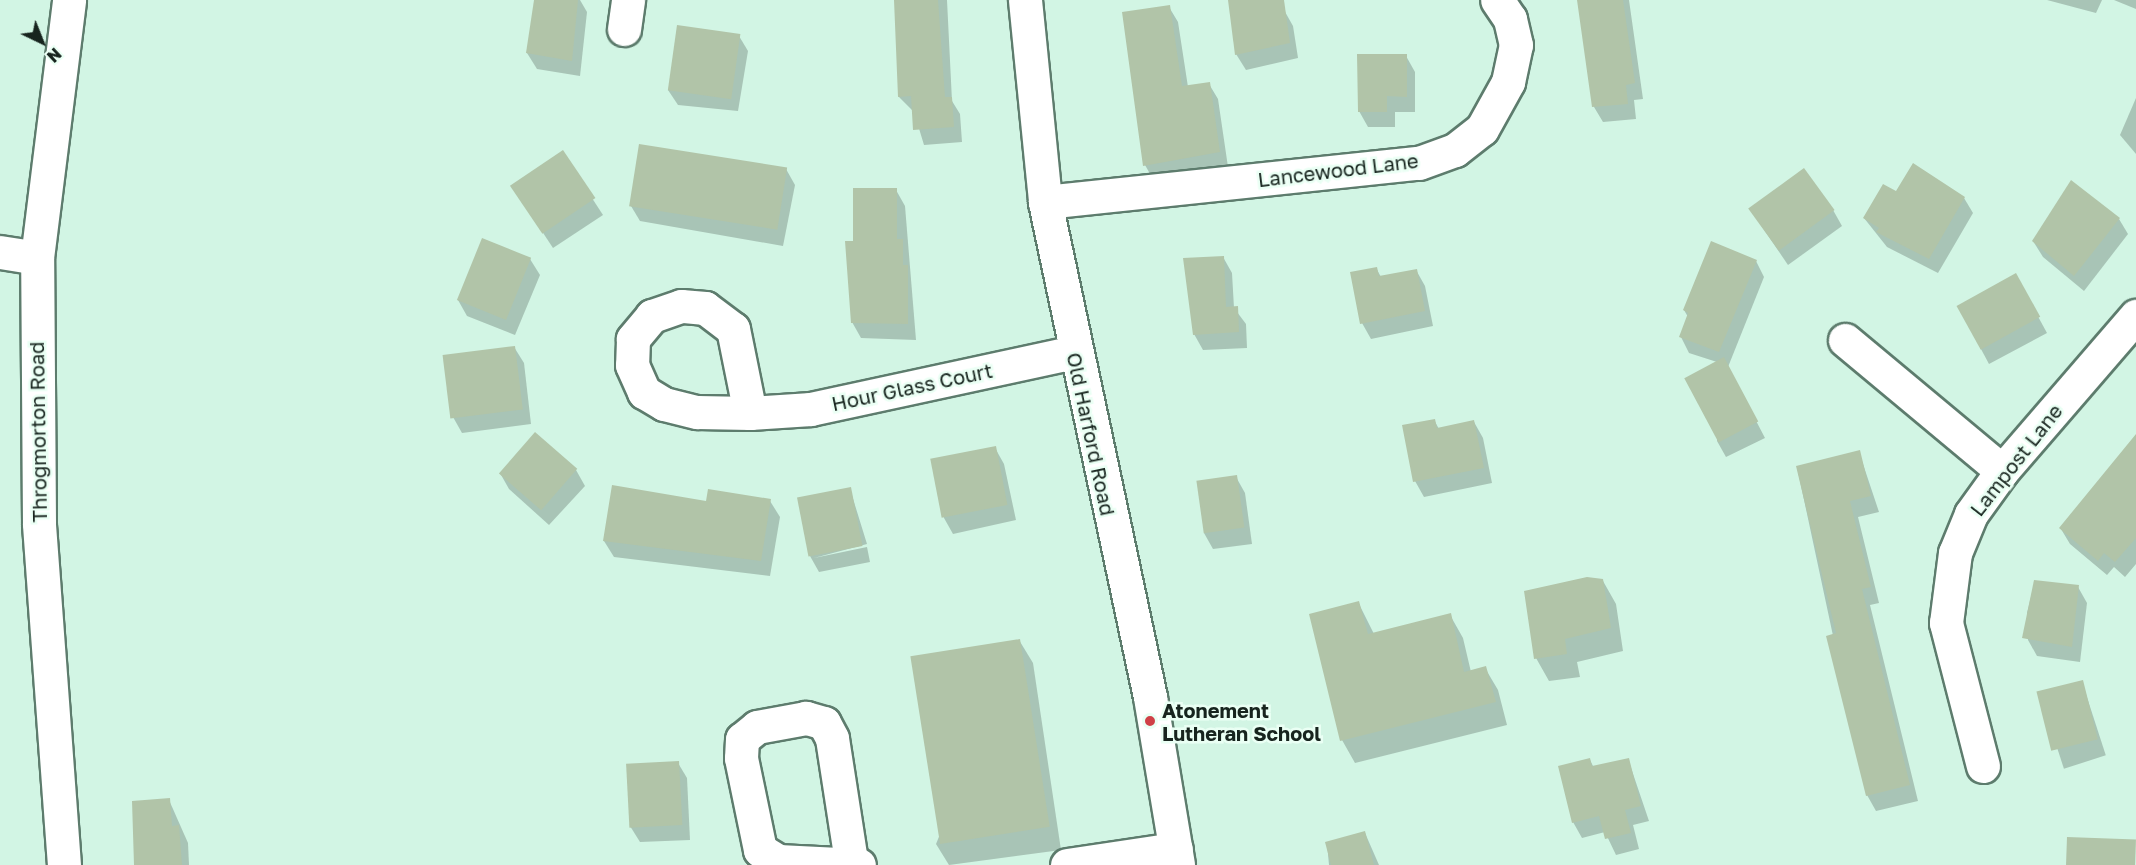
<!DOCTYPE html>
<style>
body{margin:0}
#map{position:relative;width:2136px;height:865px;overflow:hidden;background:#d2f5e4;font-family:"Golos Text",sans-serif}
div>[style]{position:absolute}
.shadow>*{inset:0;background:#0003;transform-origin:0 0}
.building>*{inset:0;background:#b1c4a8;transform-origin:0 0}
.roads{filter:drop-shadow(2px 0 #5d7c6d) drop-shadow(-2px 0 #5d7c6d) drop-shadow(0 2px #5d7c6d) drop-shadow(0 -2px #5d7c6d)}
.minor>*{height:33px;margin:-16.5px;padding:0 16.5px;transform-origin:16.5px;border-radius:16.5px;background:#fff}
.dots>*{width:16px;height:16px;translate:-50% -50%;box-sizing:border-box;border:3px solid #eafff4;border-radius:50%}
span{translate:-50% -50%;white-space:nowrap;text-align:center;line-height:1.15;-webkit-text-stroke:5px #eafff4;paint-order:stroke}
.street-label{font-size:20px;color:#17241e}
.poi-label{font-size:20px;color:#17241e;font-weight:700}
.left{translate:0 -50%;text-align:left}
.north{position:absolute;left:12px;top:12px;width:60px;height:60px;-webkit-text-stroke:4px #eafff4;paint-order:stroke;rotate:137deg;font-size:16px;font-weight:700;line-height:24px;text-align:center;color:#17241e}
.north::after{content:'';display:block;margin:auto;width:21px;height:27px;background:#17241e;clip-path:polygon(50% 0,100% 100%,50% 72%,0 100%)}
</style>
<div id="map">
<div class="shadow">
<i style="clip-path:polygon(536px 0,580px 0,587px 12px,580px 76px,537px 69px,527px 53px)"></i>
<i style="clip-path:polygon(895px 0,947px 0,952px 101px,960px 114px,962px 142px,924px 145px,914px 112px,899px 97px)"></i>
<i style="clip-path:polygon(1579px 0,1629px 0,1643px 99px,1634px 100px,1636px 119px,1603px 122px,1594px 107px)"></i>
<i style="clip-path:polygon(2047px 0,2102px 0,2096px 13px)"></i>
<i style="clip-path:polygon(2114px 0,2136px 0,2136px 9px)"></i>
<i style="clip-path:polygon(1169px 7px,1178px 22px,1188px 87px,1209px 84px,1218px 99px,1228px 167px,1154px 181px,1145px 165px)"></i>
<i style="clip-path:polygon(1284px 10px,1293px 26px,1298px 58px,1246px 70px,1236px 54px)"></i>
<i style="clip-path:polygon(739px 36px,748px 51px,738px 111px,678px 105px,668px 90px)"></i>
<i style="clip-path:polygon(1406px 56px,1415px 72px,1415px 112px,1395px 112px,1395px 127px,1368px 127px,1359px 111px)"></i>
<i style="clip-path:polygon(2136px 98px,2136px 154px,2120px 135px)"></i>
<i style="clip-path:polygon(562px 152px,603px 215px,553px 248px,522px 201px)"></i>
<i style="clip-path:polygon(786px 169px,795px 185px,783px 246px,640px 221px,631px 206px)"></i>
<i style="clip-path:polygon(896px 190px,905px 206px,916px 340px,861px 338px,852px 322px,854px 242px)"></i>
<i style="clip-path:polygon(1896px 193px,1964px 198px,1973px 213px,1938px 273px,1887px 247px,1864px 218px)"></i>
<i style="clip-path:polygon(1750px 209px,1833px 210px,1842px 226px,1788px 265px)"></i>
<i style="clip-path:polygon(2119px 219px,2128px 234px,2084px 291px,2043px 257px,2033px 241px)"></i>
<i style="clip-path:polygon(1223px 257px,1232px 273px,1234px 308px,1246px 324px,1247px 348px,1203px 350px,1194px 334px)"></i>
<i style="clip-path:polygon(530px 259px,540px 275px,515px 335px,467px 316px,458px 300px)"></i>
<i style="clip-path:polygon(1756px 261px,1764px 277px,1728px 367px,1765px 438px,1726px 457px,1717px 441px,1717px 362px,1689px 353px,1681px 337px,1688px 317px,1684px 310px)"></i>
<i style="clip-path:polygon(1376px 268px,1381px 277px,1416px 270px,1425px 286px,1433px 326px,1371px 339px,1362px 323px)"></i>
<i style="clip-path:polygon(2024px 291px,2047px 333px,1989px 364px,1958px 306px)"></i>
<i style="clip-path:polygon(514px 347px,524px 363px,531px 424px,462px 433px,453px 417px)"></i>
<i style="clip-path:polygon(1434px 420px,1439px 429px,1474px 422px,1483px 438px,1492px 483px,1424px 497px,1415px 481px)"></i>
<i style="clip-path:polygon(2136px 437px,2136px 564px,2125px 577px,2114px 567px,2107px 575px,2070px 544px,2061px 529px)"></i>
<i style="clip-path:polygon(995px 448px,1004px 464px,1016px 520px,953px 534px,944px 518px,932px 461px)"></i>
<i style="clip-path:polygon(1859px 452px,1879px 512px,1858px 517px,1879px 603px,1870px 605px,1918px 801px,1876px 811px,1867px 795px,1797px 467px)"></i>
<i style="clip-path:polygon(576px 470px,585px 486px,549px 525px,509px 489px,500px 473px)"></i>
<i style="clip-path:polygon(1236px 477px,1245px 493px,1252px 544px,1213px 549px,1204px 533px)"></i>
<i style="clip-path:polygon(850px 489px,867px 544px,814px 558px,867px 547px,870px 562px,819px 572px,810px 556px)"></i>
<i style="clip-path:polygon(770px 501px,780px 517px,770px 576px,614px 557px,604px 541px)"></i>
<i style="clip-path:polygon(1603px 581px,1616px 604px,1623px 651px,1577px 662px,1580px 677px,1549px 681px,1536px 658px)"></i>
<i style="clip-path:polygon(2035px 581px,2078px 587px,2087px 603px,2080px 662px,2037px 656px,2028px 640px,2027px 613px)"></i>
<i style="clip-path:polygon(1358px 602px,1374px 634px,1450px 615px,1463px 638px,1471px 672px,1485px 668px,1498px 690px,1507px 725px,1355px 763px,1342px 740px)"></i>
<i style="clip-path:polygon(1019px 640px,1033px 663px,1061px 850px,949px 865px,936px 844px)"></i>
<i style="left:2082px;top:682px;width:77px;height:44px;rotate:72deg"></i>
<i style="clip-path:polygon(1628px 759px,1649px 821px,1633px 825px,1639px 849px,1616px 855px,1605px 832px,1582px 838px,1573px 822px,1590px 760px,1594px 768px)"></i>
<i style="clip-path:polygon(678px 763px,687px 778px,690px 840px,640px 842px,630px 826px)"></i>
<i style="clip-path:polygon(169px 800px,188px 843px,189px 865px,136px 865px)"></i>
<i style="clip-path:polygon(1365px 833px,1379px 865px,1329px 865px,1327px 843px)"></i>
</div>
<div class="building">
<i style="clip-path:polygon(534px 0,578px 0,572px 61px,526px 53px)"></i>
<i style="clip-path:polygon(894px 0,938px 0,945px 97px,952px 97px,954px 127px,913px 130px,911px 96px,898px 97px)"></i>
<i style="clip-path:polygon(1228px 0,1284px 0,1290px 43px,1235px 55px)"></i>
<i style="clip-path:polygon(1577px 0,1623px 0,1635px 83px,1626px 85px,1628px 104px,1592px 107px)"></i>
<i style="clip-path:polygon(1170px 5px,1182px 86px,1210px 82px,1220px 152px,1143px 166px,1122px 12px)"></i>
<i style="left:677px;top:25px;width:64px;height:66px;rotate:8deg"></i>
<i style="clip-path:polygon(1357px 54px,1407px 54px,1407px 97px,1387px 96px,1387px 112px,1358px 112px)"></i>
<i style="left:639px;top:144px;width:150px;height:63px;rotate:9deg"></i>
<i style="left:563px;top:150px;width:58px;height:64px;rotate:56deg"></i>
<i style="clip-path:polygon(1913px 163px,1965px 197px,1929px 259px,1876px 232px,1879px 228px,1863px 218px,1883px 184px,1896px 191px)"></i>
<i style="left:1804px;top:168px;width:52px;height:69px;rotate:54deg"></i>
<i style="clip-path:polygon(2071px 180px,2120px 218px,2074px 276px,2032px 241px)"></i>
<i style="clip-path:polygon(853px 188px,897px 188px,897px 239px,903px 239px,903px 265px,908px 265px,908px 324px,851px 323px,845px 241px,853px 241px)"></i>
<i style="left:482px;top:238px;width:53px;height:67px;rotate:22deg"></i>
<i style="clip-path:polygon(1711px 241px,1757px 260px,1719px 352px,1679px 337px,1688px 313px,1683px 310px)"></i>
<i style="clip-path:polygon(1224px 256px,1226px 307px,1238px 306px,1239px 332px,1193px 335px,1183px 258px)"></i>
<i style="clip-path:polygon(1377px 267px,1379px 276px,1417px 269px,1425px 311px,1360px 324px,1350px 272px)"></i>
<i style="left:2016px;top:273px;width:50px;height:68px;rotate:61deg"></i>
<i style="left:515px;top:346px;width:64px;height:73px;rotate:83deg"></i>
<i style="left:1724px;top:357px;width:73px;height:45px;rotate:62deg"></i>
<i style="clip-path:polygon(1435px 419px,1437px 428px,1474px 420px,1484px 468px,1413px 482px,1402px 425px)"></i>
<i style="left:535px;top:432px;width:56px;height:55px;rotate:41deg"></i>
<i style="clip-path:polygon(2136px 434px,2136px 538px,2115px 562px,2104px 553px,2098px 561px,2059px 528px)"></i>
<i style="left:996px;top:446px;width:60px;height:67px;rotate:79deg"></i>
<i style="clip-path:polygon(1860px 450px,1871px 496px,1850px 501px,1871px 587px,1862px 589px,1910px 785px,1866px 796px,1826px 636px,1836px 633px,1796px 466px)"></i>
<i style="left:1237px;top:475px;width:53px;height:41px;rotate:82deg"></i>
<i style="clip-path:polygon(612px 485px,706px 501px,708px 489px,771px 499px,761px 561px,603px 541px)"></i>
<i style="left:851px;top:487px;width:60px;height:55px;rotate:79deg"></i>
<i style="clip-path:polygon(1587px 577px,1603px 579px,1611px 628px,1565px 639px,1567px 654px,1534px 659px,1524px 591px)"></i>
<i style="clip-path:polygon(2034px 580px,2079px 585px,2072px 647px,2022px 638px)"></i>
<i style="clip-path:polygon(1359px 601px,1368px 634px,1451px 613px,1464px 672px,1486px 666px,1496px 702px,1340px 741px,1309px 614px)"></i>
<i style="left:1020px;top:639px;width:190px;height:111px;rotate:81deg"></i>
<i style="left:2083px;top:680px;width:61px;height:48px;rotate:76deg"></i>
<i style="clip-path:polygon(1590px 758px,1592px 766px,1629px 758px,1641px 806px,1625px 810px,1631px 833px,1605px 839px,1599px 816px,1572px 823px,1558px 766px)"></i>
<i style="left:679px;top:761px;width:64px;height:53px;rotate:87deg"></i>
<i style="clip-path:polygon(170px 798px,172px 826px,179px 825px,182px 865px,134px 865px,132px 801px)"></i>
<i style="clip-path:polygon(1365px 831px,1374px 865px,1331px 865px,1325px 842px)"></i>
<i style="left:2067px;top:837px;width:69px;height:28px;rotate:2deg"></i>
</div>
<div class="roads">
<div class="minor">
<i style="left:1025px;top:0;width:203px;rotate:84.3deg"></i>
<i style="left:1045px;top:202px;width:506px;rotate:78.02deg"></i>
<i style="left:1150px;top:697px;width:170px;rotate:80.5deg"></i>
<i style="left:624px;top:29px;width:29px;rotate:-82deg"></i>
<i style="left:1045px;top:202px;width:376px;rotate:-6deg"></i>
<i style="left:1419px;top:163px;width:38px;rotate:-20deg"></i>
<i style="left:1455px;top:150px;width:34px;rotate:-38deg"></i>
<i style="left:1482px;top:129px;width:54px;rotate:-61deg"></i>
<i style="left:1508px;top:82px;width:38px;rotate:-78deg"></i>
<i style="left:1516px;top:45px;width:27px;rotate:-103deg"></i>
<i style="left:1510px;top:19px;width:23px;rotate:-124deg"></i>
<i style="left:0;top:252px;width:37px;rotate:9deg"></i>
<i style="left:1845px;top:340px;width:204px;rotate:39.8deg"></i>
<i style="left:750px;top:413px;width:86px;rotate:-101.4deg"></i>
<i style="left:733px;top:329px;width:35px;rotate:-143deg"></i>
<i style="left:705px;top:308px;width:24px;rotate:-175deg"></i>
<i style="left:681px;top:306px;width:31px;rotate:161deg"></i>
<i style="left:652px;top:316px;width:30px;rotate:130deg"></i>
<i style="left:633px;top:339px;width:26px;rotate:92deg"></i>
<i style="left:632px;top:365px;width:30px;rotate:66deg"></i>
<i style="left:644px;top:392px;width:23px;rotate:31deg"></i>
<i style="left:664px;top:404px;width:34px;rotate:14deg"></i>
<i style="left:697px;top:412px;width:53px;rotate:1.1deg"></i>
<i style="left:750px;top:413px;width:61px;rotate:-3.8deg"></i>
<i style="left:811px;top:409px;width:269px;rotate:-12.2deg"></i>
<i style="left:1983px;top:766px;width:148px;rotate:-104.5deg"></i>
<i style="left:1946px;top:623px;width:71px;rotate:-82.7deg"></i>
<i style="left:1955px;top:553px;width:42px;rotate:-67.7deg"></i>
<i style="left:1971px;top:514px;width:53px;rotate:-54.2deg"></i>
<i style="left:2002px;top:471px;width:205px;rotate:-49.2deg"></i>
<i style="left:851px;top:861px;width:124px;rotate:-98.8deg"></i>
<i style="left:832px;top:738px;width:17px;rotate:-118deg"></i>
<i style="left:824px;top:723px;width:19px;rotate:-164deg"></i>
<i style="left:806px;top:718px;width:50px;rotate:169.6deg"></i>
<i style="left:757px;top:727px;width:19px;rotate:141deg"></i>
<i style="left:742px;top:739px;width:19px;rotate:93deg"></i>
<i style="left:741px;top:758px;width:94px;rotate:78.3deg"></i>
<i style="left:760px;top:850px;width:21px;rotate:31deg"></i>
<i style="left:778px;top:861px;width:81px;rotate:2.8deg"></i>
<i style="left:64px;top:865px;width:343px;rotate:-94.2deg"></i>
<i style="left:39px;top:523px;width:265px;rotate:-90.4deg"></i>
<i style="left:37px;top:258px;width:260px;rotate:-82.9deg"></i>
<i style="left:1067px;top:865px;width:110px;rotate:-8.4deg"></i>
</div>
</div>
<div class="dots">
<i style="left:1150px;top:721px;background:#d04047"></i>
</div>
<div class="street-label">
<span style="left:1338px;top:170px;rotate:-7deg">Lancewood Lane</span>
<span style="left:912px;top:387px;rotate:-12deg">Hour Glass Court</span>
<span style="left:38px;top:432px;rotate:-91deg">Throgmorton Road</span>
<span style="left:1091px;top:434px;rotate:78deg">Old Harford Road</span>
<span style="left:2016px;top:460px;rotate:-52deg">Lampost Lane</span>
</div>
<div class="poi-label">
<span class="left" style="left:1162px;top:722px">Atonement<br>Lutheran School</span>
</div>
<div class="north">N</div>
</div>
